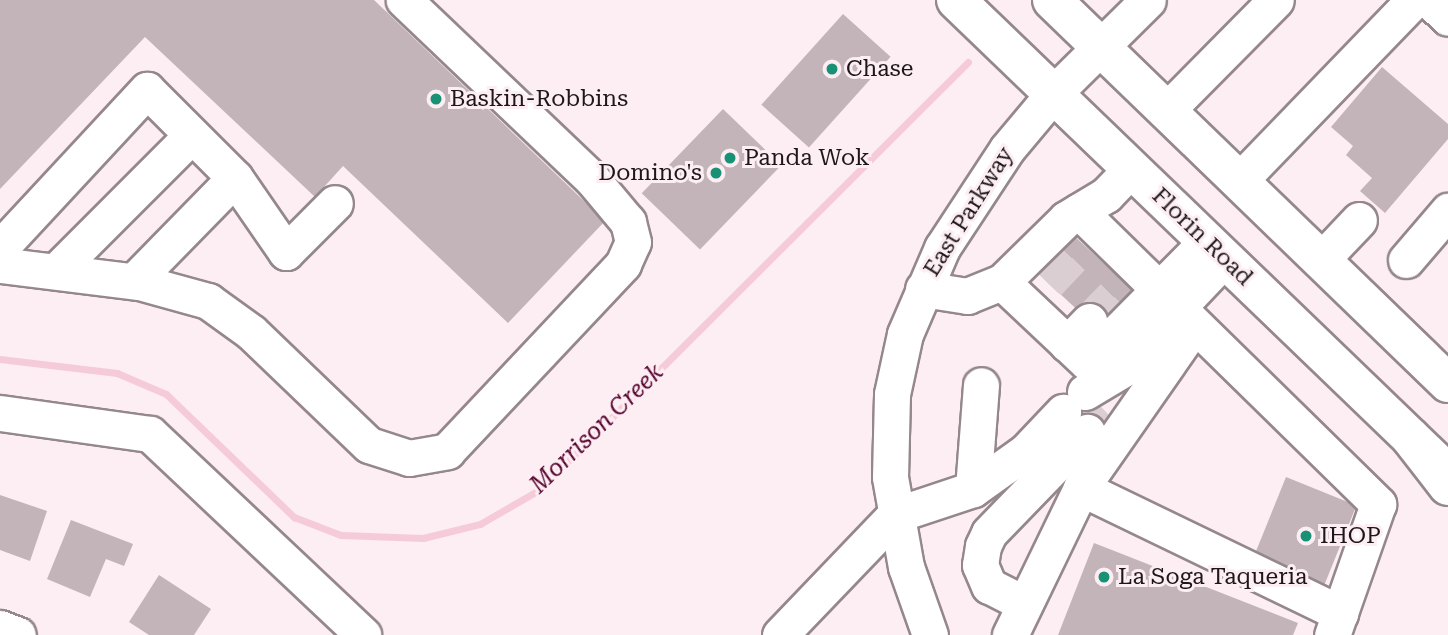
<!DOCTYPE html>
<style>
body{margin:0}
#map{position:relative;width:1448px;height:635px;overflow:hidden;background:#fdeef3;font-family:"Roboto Serif",serif}
div>[style]{position:absolute}
.stream>*{height:7px;margin:-3.5px;padding:0 3.5px;transform-origin:3.5px;border-radius:3.5px;background:#f6cbd9}
.building>*{inset:0;background:#c2b4b8;transform-origin:0 0}
.minor-tunnel>*{height:35px;margin-top:-17.5px;transform-origin:0;background:repeating-linear-gradient(90deg,#dbced2 0 35px,transparent 0 53px)}
.roads{filter:drop-shadow(2px 0 #95888c) drop-shadow(-2px 0 #95888c) drop-shadow(0 2px #95888c) drop-shadow(0 -2px #95888c)}
.minor>*{height:35px;margin:-17.5px;padding:0 17.5px;transform-origin:17.5px;border-radius:17.5px;background:#fff}
.major>*{height:38px;margin:-19px;padding:0 19px;transform-origin:19px;border-radius:19px;background:#fff}
.highway>*{height:38px;margin:-19px;padding:0 19px;transform-origin:19px;border-radius:19px;background:#fff}
.dots>*{width:19px;height:19px;translate:-50% -50%;box-sizing:border-box;border:4px solid #fdeef3;border-radius:50%}
span{translate:-50% -50%;white-space:nowrap;text-align:center;line-height:1.15;-webkit-text-stroke:6px #fdeef3;paint-order:stroke}
.poi-label{font-size:23px;color:#1d1719}
.left{translate:0 -50%;text-align:left}
.right{translate:-100% -50%;text-align:right}
.street-label{font-size:23px;color:#1d1719}
.water-label{font-size:24px;color:#55032e;font-style:italic}
</style>
<div id="map">
<div class="stream">
<i style="left:0;top:359px;width:118px;rotate:6.8deg"></i>
<i style="left:117px;top:373px;width:53px;rotate:23.2deg"></i>
<i style="left:166px;top:394px;width:178px;rotate:43.9deg"></i>
<i style="left:294px;top:517px;width:50px;rotate:21deg"></i>
<i style="left:341px;top:535px;width:82px;rotate:2.1deg"></i>
<i style="left:423px;top:538px;width:59px;rotate:-13.8deg"></i>
<i style="left:480px;top:524px;width:68px;rotate:-30deg"></i>
<i style="left:539px;top:490px;width:606px;rotate:-44.93deg"></i>
</div>
<div class="building">
<i style="clip-path:polygon(0 0,374px 0,605px 221px,508px 323px,343px 166px,315px 197px,145px 37px,0 189px)"></i>
<i style="left:843px;top:14px;width:64px;height:122px;rotate:42deg"></i>
<i style="clip-path:polygon(1382px 67px,1448px 124px,1448px 139px,1385px 213px,1360px 191px,1372px 178px,1346px 155px,1353px 146px,1331px 127px)"></i>
<i style="left:723px;top:109px;width:81px;height:117px;rotate:44deg"></i>
<i style="left:1070px;top:232px;width:91px;height:52px;rotate:43deg"></i>
<i style="left:1286px;top:477px;width:76px;height:95px;rotate:22deg"></i>
<i style="clip-path:polygon(0 495px,47px 511px,30px 561px,0 550px)"></i>
<i style="clip-path:polygon(71px 520px,133px 544px,124px 566px,106px 559px,90px 597px,47px 579px)"></i>
<i style="clip-path:polygon(1094px 543px,1298px 623px,1293px 635px,1058px 635px)"></i>
<i style="clip-path:polygon(159px 575px,211px 609px,194px 635px,149px 635px,129px 622px)"></i>
</div>
<div class="minor-tunnel">
<i style="left:1048px;top:283px;width:52px;rotate:-46.5deg"></i>
<i style="left:1089px;top:321px;width:52px;rotate:-45.8deg"></i>
<i style="left:1087px;top:432px;width:28px;rotate:-44deg"></i>
</div>
<div class="roads">
<div class="minor">
<i style="left:1429px;top:0;width:26px;rotate:43deg"></i>
<i style="left:1166px;top:111px;width:156px;rotate:-45.3deg"></i>
<i style="left:1239px;top:181px;width:252px;rotate:-46deg"></i>
<i style="left:1079px;top:211px;width:419px;rotate:44.4deg"></i>
<i style="left:1378px;top:504px;width:139px;rotate:109.3deg"></i>
<i style="left:0;top:248px;width:216px;rotate:-47.1deg"></i>
<i style="left:147px;top:90px;width:124px;rotate:45deg"></i>
<i style="left:235px;top:178px;width:90px;rotate:55.4deg"></i>
<i style="left:286px;top:252px;width:69px;rotate:-45deg"></i>
<i style="left:1321px;top:260px;width:55px;rotate:-46.5deg"></i>
<i style="left:1406px;top:260px;width:65px;rotate:-49.4deg"></i>
<i style="left:0;top:265px;width:140px;rotate:7deg"></i>
<i style="left:139px;top:282px;width:72px;rotate:15.4deg"></i>
<i style="left:208px;top:301px;width:53px;rotate:35.8deg"></i>
<i style="left:251px;top:332px;width:163px;rotate:43.8deg"></i>
<i style="left:369px;top:445px;width:42px;rotate:18deg"></i>
<i style="left:409px;top:458px;width:39px;rotate:-10deg"></i>
<i style="left:447px;top:451px;width:257px;rotate:-46.7deg"></i>
<i style="left:623px;top:264px;width:24px;rotate:-66deg"></i>
<i style="left:633px;top:242px;width:21px;rotate:-104deg"></i>
<i style="left:628px;top:222px;width:56px;rotate:-129.9deg"></i>
<i style="left:592px;top:179px;width:260px;rotate:-136.4deg"></i>
<i style="left:56px;top:271px;width:191px;rotate:-45deg"></i>
<i style="left:134px;top:281px;width:144px;rotate:-45.6deg"></i>
<i style="left:1002px;top:282px;width:117px;rotate:43.3deg"></i>
<i style="left:1087px;top:362px;width:170px;rotate:-45.2deg"></i>
<i style="left:923px;top:289px;width:45px;rotate:9deg"></i>
<i style="left:967px;top:296px;width:38px;rotate:-22deg"></i>
<i style="left:1002px;top:282px;width:90px;rotate:-44.5deg"></i>
<i style="left:1066px;top:219px;width:47px;rotate:-31deg"></i>
<i style="left:1106px;top:195px;width:37px;rotate:-46deg"></i>
<i style="left:1067px;top:344px;width:32px;rotate:-46deg"></i>
<i style="left:1085px;top:392px;width:58px;rotate:-31deg"></i>
<i style="left:1135px;top:362px;width:43px;rotate:-45.9deg"></i>
<i style="left:1165px;top:331px;width:15px;rotate:-74deg"></i>
<i style="left:1169px;top:317px;width:80px;rotate:-46.5deg"></i>
<i style="left:0;top:413px;width:151px;rotate:8deg"></i>
<i style="left:150px;top:434px;width:293px;rotate:43.3deg"></i>
<i style="left:1081px;top:488px;width:288px;rotate:25.8deg"></i>
<i style="left:973px;top:489px;width:104px;rotate:-85.6deg"></i>
<i style="left:1023px;top:603px;width:38px;rotate:-153deg"></i>
<i style="left:989px;top:586px;width:23px;rotate:-113deg"></i>
<i style="left:980px;top:565px;width:19px;rotate:-81deg"></i>
<i style="left:983px;top:546px;width:14px;rotate:-65deg"></i>
<i style="left:989px;top:533px;width:141px;rotate:-45.9deg"></i>
<i style="left:0;top:628px;width:19px;rotate:21deg"></i>
<i style="left:780px;top:635px;width:166px;rotate:-46.2deg"></i>
<i style="left:895px;top:515px;width:82px;rotate:-18.4deg"></i>
<i style="left:973px;top:489px;width:65px;rotate:-35.6deg"></i>
<i style="left:1026px;top:451px;width:54px;rotate:-46.5deg"></i>
<i style="left:930px;top:635px;width:72px;rotate:-109.4deg"></i>
<i style="left:906px;top:567px;width:91px;rotate:-100.1deg"></i>
<i style="left:890px;top:477px;width:83px;rotate:-88.6deg"></i>
<i style="left:892px;top:394px;width:61px;rotate:-77.8deg"></i>
<i style="left:905px;top:334px;width:94px;rotate:-66.7deg"></i>
<i style="left:942px;top:248px;width:118px;rotate:-56.7deg"></i>
<i style="left:1007px;top:149px;width:73px;rotate:-50deg"></i>
<i style="left:1054px;top:93px;width:132px;rotate:-44.7deg"></i>
<i style="left:1010px;top:635px;width:163px;rotate:-64.2deg"></i>
<i style="left:1081px;top:488px;width:198px;rotate:-55.1deg"></i>
</div>
<div class="major">
<i style="left:956px;top:0;width:663px;rotate:43.9deg"></i>
<i style="left:1052px;top:0;width:551px;rotate:44.04deg"></i>
</div>
<div class="highway">
<i style="left:1410px;top:437px;width:62px;rotate:52.2deg"></i>
</div>
</div>
<div class="dots">
<i style="left:832px;top:69px;background:#199175"></i>
<i style="left:436px;top:99px;background:#199175"></i>
<i style="left:730px;top:158px;background:#199175"></i>
<i style="left:716px;top:173px;background:#199175"></i>
<i style="left:1306px;top:536px;background:#199175"></i>
<i style="left:1104px;top:577px;background:#199175"></i>
</div>
<div class="poi-label">
<span class="left" style="left:846px;top:69px">Chase</span>
<span class="left" style="left:450px;top:99px">Baskin-Robbins</span>
<span class="left" style="left:744px;top:158px">Panda Wok</span>
<span class="right" style="left:702px;top:173px">Domino's</span>
<span class="left" style="left:1320px;top:536px">IHOP</span>
<span class="left" style="left:1118px;top:577px">La Soga Taqueria</span>
</div>
<div class="street-label">
<span style="left:969px;top:212px;rotate:-58deg">East Parkway</span>
<span style="left:1202px;top:237px;rotate:44deg">Florin Road</span>
</div>
<div class="water-label">
<span style="left:597px;top:429px;rotate:-44deg">Morrison Creek</span>
</div>
</div>
